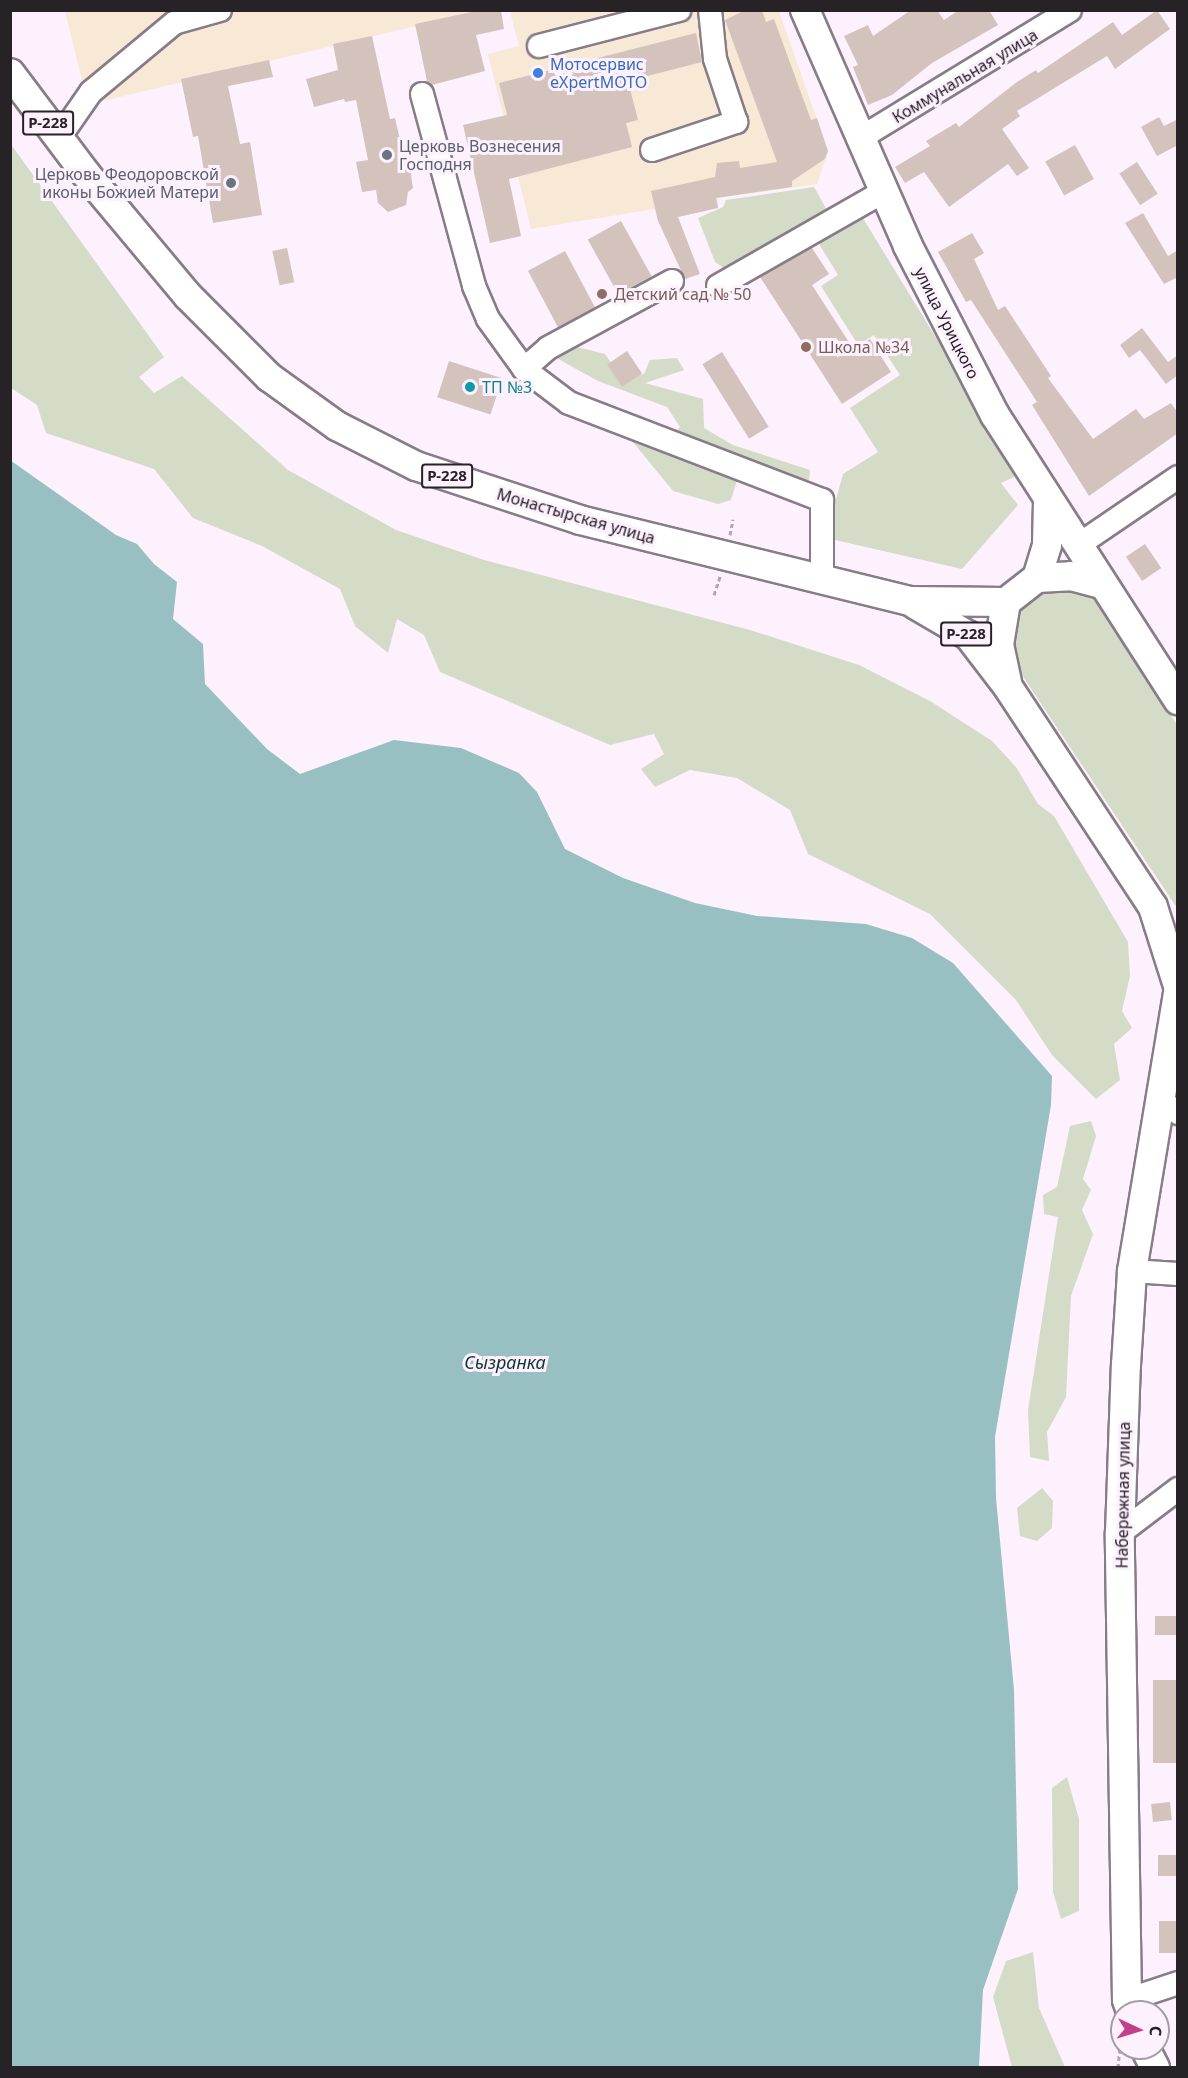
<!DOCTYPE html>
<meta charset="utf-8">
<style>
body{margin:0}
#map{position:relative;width:1188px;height:2078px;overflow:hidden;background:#fcf1fd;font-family:"Noto Sans",sans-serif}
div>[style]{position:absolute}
.industrial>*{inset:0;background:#f7e9d5}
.green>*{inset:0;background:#d4dbc7}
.water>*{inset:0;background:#98c0c2}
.building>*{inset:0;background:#d4c3bd;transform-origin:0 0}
.path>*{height:3px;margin-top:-1.5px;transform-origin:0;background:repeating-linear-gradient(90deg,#b1a8b1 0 4.5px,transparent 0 7.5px)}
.roads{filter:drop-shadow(2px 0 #877c88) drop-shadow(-2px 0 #877c88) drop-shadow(0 2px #877c88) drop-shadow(0 -2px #877c88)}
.minor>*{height:22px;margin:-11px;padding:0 11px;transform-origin:11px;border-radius:11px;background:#fff}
.major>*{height:28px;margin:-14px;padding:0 14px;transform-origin:14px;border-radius:14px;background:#fff}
.dots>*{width:16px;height:16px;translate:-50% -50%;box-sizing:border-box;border:3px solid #fcf1fd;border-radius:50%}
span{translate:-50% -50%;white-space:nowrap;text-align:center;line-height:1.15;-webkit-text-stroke:6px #fcf1fd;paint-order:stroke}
.shield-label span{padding:2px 4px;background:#fcf1fd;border:2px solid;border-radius:4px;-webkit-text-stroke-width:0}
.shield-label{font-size:15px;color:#262226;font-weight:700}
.shop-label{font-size:16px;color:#366cbe}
.left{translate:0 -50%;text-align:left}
.street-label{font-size:16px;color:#262226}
.worship-label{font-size:16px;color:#5b616d}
.right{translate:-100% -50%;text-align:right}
.education-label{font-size:16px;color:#785e54}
.culture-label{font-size:16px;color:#0d838f}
.water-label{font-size:18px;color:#0e3637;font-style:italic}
.frame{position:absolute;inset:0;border:12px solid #262226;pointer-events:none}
.north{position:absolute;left:1110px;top:2000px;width:60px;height:60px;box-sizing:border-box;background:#fcf1fd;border:2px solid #a69ea7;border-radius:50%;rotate:94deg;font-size:16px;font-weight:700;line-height:24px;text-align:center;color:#262226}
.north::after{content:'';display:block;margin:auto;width:21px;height:27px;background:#c34088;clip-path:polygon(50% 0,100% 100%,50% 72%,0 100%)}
</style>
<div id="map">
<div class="industrial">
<i style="clip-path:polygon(65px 11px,478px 11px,99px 102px,82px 80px)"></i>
<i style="clip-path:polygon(510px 11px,779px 11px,828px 151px,817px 184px,718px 198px,718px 208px,658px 221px,655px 209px,531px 229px,488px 54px,519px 46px)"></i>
</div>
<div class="green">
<i style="clip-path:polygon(10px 143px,164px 357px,139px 377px,154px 393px,182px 376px,288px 470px,396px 530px,484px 560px,750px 630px,859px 665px,930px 701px,992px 741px,1016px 767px,1038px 804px,1054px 816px,1128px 942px,1130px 976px,1122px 1011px,1132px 1028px,1114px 1044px,1120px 1080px,1096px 1099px,1052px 1055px,1016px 1000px,930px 914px,808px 854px,790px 810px,737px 778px,690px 770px,655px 787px,641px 769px,664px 754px,654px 734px,610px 745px,440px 672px,424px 635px,397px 619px,388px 653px,355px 626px,340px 589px,262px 546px,193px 518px,154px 469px,46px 433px,37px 405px,11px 388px)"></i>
<i style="clip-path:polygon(814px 187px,827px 210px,728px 271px,715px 262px,698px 218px,723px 207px,726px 200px)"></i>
<i style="clip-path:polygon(861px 215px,1015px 467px,1014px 477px,1001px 483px,1018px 505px,962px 569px,831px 539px,831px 518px,843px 474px,878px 452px,850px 408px,900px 375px,874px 335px,858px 345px,821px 286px,838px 275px,816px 239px)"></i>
<i style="clip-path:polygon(573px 346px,605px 354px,622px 379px,644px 374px,650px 360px,677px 358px,684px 370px,645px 383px,703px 399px,704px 428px,733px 445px,810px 470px,808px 491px,667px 439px,680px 427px,667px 407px,598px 381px,553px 356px)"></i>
<i style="clip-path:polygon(628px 436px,738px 477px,731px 500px,718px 504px,673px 491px)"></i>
<i style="clip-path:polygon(1050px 586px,1094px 595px,1177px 725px,1177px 908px,1018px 669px,1010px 637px,1022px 601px)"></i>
<i style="clip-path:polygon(1091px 1121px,1096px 1136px,1083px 1179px,1091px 1190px,1082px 1210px,1093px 1234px,1071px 1296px,1066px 1397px,1047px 1432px,1049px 1461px,1030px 1457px,1028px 1410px,1058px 1217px,1044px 1214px,1043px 1195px,1057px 1187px,1070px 1126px)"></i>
<i style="clip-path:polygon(1042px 1488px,1053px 1501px,1052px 1528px,1037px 1541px,1020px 1536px,1017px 1508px)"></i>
<i style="clip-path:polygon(1067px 1777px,1079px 1819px,1079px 1911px,1061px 1919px,1053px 1892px,1052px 1788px)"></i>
<i style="clip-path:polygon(1033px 1952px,1039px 2008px,1065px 2067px,1012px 2067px,993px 1997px,1006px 1961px)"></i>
</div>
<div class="water">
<i style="clip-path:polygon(10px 460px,116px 535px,137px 544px,154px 564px,177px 582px,173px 619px,203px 644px,205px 684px,267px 749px,300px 774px,394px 740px,461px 748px,519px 773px,537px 792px,565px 849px,623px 878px,695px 903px,757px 916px,866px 924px,912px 938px,953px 963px,1052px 1076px,1051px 1105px,995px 1437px,996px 1498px,1014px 1690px,1018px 1889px,983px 1990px,979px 2067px,11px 2067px)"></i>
</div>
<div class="building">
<i style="clip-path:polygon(481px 10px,501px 10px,504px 29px,476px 35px,485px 71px,432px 85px,427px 81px,415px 24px)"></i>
<i style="clip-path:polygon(745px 10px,762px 10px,766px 22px,774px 19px,811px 120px,817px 118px,828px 151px,825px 159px,792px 181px,792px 187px,716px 198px,718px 208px,678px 217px,700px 274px,685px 279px,658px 221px,651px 191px,715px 177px,717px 163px,739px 161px,740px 168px,777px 162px,725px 20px)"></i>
<i style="clip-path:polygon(911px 10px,937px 10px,944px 20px,959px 10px,989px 10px,998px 25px,932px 63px,892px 95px,868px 105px,853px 67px,858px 65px,844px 36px,868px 25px,873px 36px)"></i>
<i style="clip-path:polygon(1157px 10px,1170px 29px,1115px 69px,1107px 56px,1017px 111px,1020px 116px,1002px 129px,1029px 168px,1017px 176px,1008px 164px,949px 207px,924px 172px,905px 183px,895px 167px,930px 146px,926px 141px,956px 123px,959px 127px,1017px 82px,1036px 70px,1038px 73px,1113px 22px,1122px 35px)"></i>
<i style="clip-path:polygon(696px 33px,702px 62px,628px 81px,638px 120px,626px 123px,632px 147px,509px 179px,521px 236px,490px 243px,463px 125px,507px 115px,499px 83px)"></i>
<i style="clip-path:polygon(372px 36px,390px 119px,395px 118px,402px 149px,407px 149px,413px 188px,408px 192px,406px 205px,388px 212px,378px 203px,376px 190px,362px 192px,356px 162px,368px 160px,356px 100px,345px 102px,344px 99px,314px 107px,306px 79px,338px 70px,333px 44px)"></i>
<i style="clip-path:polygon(269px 60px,273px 77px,228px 86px,240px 144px,250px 142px,262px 215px,213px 223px,198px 136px,193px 137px,181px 79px)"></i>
<i style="clip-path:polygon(1159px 117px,1164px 126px,1178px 119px,1178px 145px,1157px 156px,1141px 127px)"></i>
<i style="left:1075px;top:145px;width:39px;height:34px;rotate:61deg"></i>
<i style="left:1137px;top:162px;width:38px;height:21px;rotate:57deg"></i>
<i style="clip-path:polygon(1143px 213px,1168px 256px,1178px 250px,1178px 277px,1164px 284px,1125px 223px)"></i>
<i style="left:621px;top:221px;width:63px;height:38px;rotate:61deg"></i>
<i style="clip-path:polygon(972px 233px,984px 253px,974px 259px,998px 310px,1005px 306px,1051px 376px,1048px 378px,1093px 439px,1136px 409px,1144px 419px,1171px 403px,1178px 413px,1178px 433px,1089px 496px,1032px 405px,1037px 402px,971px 300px,966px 302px,938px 252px)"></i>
<i style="left:287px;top:248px;width:35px;height:15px;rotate:78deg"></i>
<i style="clip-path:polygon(812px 248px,829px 274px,812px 285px,854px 350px,870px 339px,891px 372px,842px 404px,760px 277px)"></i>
<i style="left:565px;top:251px;width:64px;height:42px;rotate:62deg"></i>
<i style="clip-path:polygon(1142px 328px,1168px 362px,1178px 355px,1178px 375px,1166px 384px,1140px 350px,1129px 358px,1120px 345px)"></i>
<i style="left:627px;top:351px;width:27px;height:24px;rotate:56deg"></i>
<i style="left:722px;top:352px;width:88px;height:23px;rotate:58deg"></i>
<i style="left:449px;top:361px;width:56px;height:38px;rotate:18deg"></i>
<i style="left:1145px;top:544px;width:29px;height:23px;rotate:56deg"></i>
<i style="left:1178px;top:1616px;width:19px;height:23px;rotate:90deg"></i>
<i style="left:1153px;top:1680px;width:25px;height:83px"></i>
<i style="left:1170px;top:1802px;width:18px;height:19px;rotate:84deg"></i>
<i style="left:1158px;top:1855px;width:20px;height:21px"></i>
<i style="left:1178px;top:1921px;width:32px;height:19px;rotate:90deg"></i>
</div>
<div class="path">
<i style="left:730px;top:535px;width:16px;rotate:-79deg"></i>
<i style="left:714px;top:595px;width:20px;rotate:-72deg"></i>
<i style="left:1118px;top:2068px;width:38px;rotate:-85deg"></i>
</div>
<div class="roads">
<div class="minor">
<i style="left:539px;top:46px;width:145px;rotate:-14.4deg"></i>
<i style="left:422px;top:94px;width:199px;rotate:74.8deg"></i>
<i style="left:474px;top:286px;width:36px;rotate:67deg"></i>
<i style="left:488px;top:319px;width:62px;rotate:54.2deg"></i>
<i style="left:524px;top:369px;width:56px;rotate:37.1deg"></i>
<i style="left:569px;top:403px;width:271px;rotate:21deg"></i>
<i style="left:822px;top:500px;width:80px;rotate:90deg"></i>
<i style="left:59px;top:138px;width:56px;rotate:-55.2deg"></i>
<i style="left:91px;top:92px;width:108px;rotate:-39.7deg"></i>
<i style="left:174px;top:23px;width:48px;rotate:-15.8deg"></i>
<i style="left:859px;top:139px;width:247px;rotate:-31.4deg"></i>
<i style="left:652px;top:150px;width:89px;rotate:-18.4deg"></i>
<i style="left:736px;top:122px;width:66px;rotate:-108.4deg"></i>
<i style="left:715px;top:59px;width:49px;rotate:-95.8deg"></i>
<i style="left:718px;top:286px;width:190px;rotate:-29.7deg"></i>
<i style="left:524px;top:369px;width:32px;rotate:-41deg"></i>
<i style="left:548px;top:348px;width:141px;rotate:-28.4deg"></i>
<i style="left:1077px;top:546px;width:122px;rotate:-34.3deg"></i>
<i style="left:1159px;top:1099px;width:24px;rotate:36deg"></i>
<i style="left:1132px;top:1271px;width:46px;rotate:3.7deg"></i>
<i style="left:1120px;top:1533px;width:73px;rotate:-37.2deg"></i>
<i style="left:1127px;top:2000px;width:54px;rotate:-18.4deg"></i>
</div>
<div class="major">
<i style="left:805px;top:10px;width:257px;rotate:66.4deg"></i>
<i style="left:908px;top:246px;width:190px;rotate:62.8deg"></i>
<i style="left:995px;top:415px;width:339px;rotate:57.3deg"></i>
<i style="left:10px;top:73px;width:126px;rotate:53deg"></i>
<i style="left:86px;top:174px;width:159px;rotate:50.1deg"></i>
<i style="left:188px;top:296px;width:115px;rotate:45deg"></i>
<i style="left:269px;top:377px;width:84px;rotate:35.8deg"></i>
<i style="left:337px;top:426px;width:89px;rotate:26.9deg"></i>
<i style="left:416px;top:466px;width:173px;rotate:18.2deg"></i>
<i style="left:580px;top:520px;width:339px;rotate:13.8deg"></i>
<i style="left:909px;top:601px;width:97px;rotate:0.6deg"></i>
<i style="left:1037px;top:578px;width:34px;rotate:-73deg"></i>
<i style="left:1047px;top:545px;width:45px;rotate:-88.7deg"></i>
<i style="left:916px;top:605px;width:61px;rotate:30.3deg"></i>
<i style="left:969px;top:636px;width:64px;rotate:52.6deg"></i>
<i style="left:1008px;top:687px;width:263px;rotate:56.6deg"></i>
<i style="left:1153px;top:907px;width:83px;rotate:72.4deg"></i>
<i style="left:1007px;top:682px;width:38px;rotate:-102deg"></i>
<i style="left:999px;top:645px;width:44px;rotate:-80.8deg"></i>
<i style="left:1006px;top:602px;width:39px;rotate:-38deg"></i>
<i style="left:1037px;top:578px;width:34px;rotate:-3deg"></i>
<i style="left:1071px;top:576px;width:30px;rotate:15deg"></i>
<i style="left:1131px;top:2012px;width:13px;rotate:-108deg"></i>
<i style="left:1127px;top:2000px;width:467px;rotate:-90.9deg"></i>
<i style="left:1120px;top:1533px;width:168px;rotate:-88deg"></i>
<i style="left:1126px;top:1365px;width:94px;rotate:-86.3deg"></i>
<i style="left:1132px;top:1271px;width:282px;rotate:-80.6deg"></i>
<i style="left:1145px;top:2048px;width:22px;rotate:63deg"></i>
</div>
</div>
<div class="dots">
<i style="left:538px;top:73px;background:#3f7fe0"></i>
<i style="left:387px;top:155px;background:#6b7280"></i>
<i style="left:231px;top:183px;background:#6b7280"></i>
<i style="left:602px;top:294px;background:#8d6e63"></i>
<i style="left:806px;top:347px;background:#8d6e63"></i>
<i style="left:470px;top:387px;background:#0f9aa8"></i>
</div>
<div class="shield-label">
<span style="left:48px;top:123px">Р-228</span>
<span style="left:447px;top:476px">Р-228</span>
<span style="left:966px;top:634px">Р-228</span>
</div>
<div class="shop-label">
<span class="left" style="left:550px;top:73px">Мотосервис<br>eXpertMOTO</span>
</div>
<div class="street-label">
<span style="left:965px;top:76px;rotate:-31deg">Коммунальная улица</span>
<span style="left:947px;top:323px;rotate:63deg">улица Урицкого</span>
<span style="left:576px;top:516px;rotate:16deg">Монастырская улица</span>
<span style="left:1123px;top:1495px;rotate:-89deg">Набережная улица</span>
</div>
<div class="worship-label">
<span class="left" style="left:399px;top:155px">Церковь Вознесения<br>Господня</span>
<span class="right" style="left:219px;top:183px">Церковь Феодоровской<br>иконы Божией Матери</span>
</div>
<div class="education-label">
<span class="left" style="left:614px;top:294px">Детский сад № 50</span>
<span class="left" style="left:818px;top:347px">Школа №34</span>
</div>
<div class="culture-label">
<span class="left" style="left:482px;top:387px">ТП №3</span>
</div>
<div class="water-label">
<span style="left:505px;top:1362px">Сызранка</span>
</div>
<div class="frame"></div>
<div class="north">С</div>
</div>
